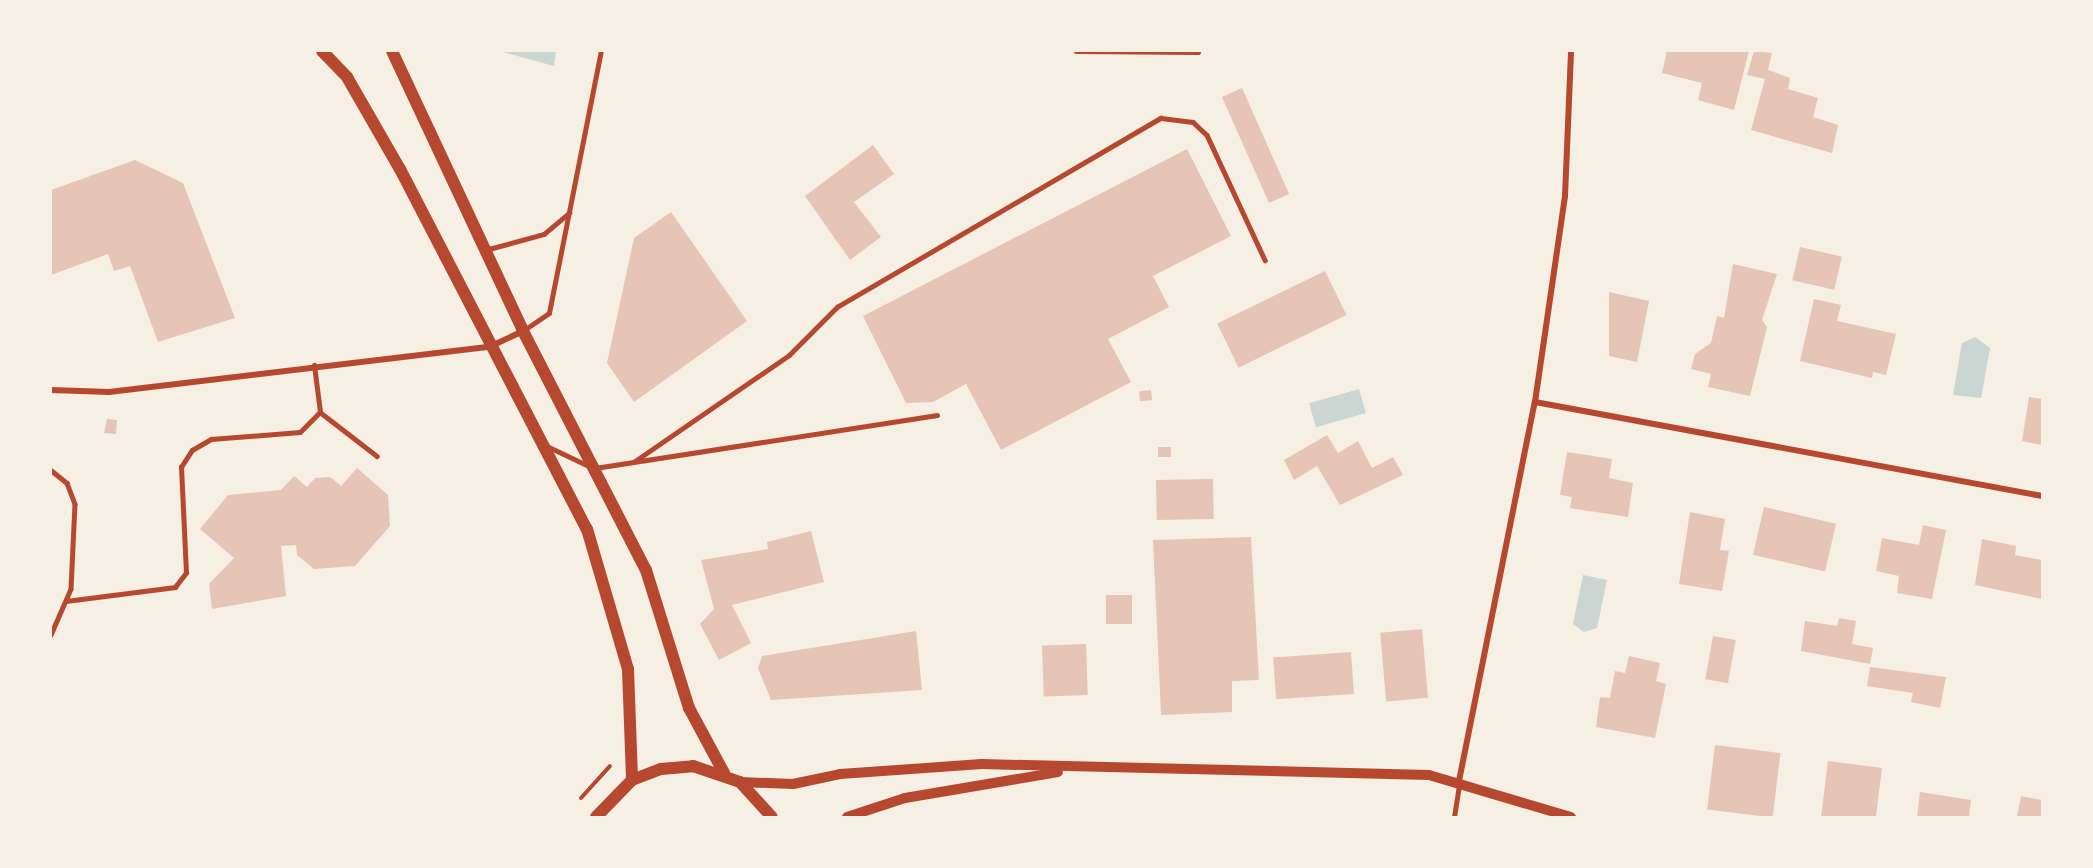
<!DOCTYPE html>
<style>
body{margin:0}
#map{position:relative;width:2093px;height:868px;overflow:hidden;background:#f6efe4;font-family:"Noto Sans",sans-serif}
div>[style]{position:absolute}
.water>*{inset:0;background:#c9d6d2;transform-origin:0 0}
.building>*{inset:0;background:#e6c5b7;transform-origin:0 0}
.path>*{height:4px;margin:-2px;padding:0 2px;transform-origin:2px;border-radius:2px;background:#b5482f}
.service>*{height:4.5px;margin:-2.25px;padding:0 2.25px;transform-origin:2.25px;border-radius:2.25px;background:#b5482f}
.minor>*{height:6px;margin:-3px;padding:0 3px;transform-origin:3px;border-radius:3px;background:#b5482f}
.tertiary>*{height:10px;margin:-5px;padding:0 5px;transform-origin:5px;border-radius:5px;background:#b5482f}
.secondary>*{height:12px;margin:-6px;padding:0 6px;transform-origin:6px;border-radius:6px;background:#b5482f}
span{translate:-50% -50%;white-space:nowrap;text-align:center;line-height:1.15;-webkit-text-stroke:4.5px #f6efe4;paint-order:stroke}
.frame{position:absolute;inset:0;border:52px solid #f6efe4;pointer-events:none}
</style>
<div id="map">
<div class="water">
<i style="clip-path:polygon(499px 51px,556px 51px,554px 66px)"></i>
<i style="clip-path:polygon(1975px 337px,1990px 348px,1981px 398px,1953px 395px,1962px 343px)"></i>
<i style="left:1359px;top:389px;width:25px;height:52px;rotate:74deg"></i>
<i style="clip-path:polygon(1583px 575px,1607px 580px,1597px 628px,1584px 632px,1573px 624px)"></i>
</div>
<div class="building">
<i style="clip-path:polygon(1667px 51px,1749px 51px,1734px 110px,1698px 100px,1702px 83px,1662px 73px)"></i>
<i style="clip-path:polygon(1754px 51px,1772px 53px,1768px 70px,1790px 78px,1788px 89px,1818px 98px,1813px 117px,1838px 125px,1832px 153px,1751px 130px,1765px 79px,1747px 75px)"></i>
<i style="left:1242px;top:88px;width:116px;height:22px;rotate:66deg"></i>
<i style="clip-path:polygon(873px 145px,894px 174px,854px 202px,881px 237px,850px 260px,805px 196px)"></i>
<i style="clip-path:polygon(1187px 149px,1231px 236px,1153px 276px,1169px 307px,1108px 339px,1131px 382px,1001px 450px,966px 384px,933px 402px,906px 403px,863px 316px)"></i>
<i style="clip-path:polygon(135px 160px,183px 183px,235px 318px,158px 342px,130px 266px,114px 271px,108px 254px,51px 275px,51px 190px)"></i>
<i style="clip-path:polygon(671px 212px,747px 321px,634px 402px,607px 363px,634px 238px)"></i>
<i style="left:1800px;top:247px;width:43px;height:34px;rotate:13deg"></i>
<i style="clip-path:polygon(1733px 264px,1777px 274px,1762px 320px,1767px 327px,1750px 396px,1708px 387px,1711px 374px,1691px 369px,1695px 354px,1711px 343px,1717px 316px,1724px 318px)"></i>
<i style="left:1325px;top:271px;width:49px;height:120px;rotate:64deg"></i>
<i style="clip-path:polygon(1609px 292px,1649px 301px,1637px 362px,1609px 356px)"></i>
<i style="clip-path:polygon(1814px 299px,1841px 305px,1837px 321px,1896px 334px,1886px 375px,1873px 372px,1872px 378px,1800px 361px)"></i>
<i style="left:1151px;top:390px;width:10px;height:12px;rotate:84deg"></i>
<i style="clip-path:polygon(2029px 397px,2042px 399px,2042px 445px,2022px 441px)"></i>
<i style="clip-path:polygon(107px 419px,117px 420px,116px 434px,104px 433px)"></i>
<i style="clip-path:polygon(1327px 435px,1338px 453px,1358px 441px,1372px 468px,1393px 457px,1403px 475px,1340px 505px,1317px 466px,1294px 480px,1284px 460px)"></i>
<i style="left:1171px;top:447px;width:10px;height:13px;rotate:90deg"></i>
<i style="clip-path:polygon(1567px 452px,1612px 459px,1609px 478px,1633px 483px,1628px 517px,1570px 508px,1572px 497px,1560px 495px)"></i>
<i style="clip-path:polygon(357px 468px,388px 495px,390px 526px,355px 566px,314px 569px,297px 555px,296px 545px,281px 546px,286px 596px,212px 609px,209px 584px,234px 558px,200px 529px,228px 495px,281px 490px,294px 476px,307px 487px,315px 478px,330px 477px,341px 486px)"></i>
<i style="left:1213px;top:479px;width:40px;height:57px;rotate:89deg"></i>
<i style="left:1764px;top:507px;width:74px;height:49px;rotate:13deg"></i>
<i style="clip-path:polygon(1690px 512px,1725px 519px,1720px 550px,1729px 551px,1722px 591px,1679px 584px)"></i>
<i style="clip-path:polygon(1923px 525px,1946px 530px,1932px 599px,1897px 593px,1899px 576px,1876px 571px,1882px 538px,1919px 545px)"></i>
<i style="clip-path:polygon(811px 531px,824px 582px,732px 605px,751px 643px,719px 660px,700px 624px,714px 609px,701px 560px,768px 549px,767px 542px)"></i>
<i style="clip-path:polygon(1251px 537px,1259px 680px,1232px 681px,1232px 712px,1161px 715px,1153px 540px)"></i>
<i style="clip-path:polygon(1982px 539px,2016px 546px,2015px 555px,2042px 560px,2042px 599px,1975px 585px)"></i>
<i style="left:1106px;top:595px;width:26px;height:29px"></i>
<i style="clip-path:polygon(1839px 618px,1856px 621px,1852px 644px,1873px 648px,1870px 664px,1801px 651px,1805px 621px,1837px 626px)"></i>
<i style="left:1422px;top:629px;width:69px;height:42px;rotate:85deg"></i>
<i style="clip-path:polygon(916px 631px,922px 690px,771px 700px,758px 668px,762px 656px)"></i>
<i style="left:1713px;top:636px;width:23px;height:44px;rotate:10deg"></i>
<i style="left:1086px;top:644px;width:51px;height:44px;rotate:88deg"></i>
<i style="left:1351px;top:652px;width:42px;height:78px;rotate:86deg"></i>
<i style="clip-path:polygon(1629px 656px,1660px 663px,1656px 681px,1666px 684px,1655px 738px,1596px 727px,1600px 697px,1610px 698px,1615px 671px,1625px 673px)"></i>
<i style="clip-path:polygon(1870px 667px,1946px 677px,1940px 708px,1911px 702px,1913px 693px,1867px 686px)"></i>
<i style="left:1715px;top:745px;width:66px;height:65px;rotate:7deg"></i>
<i style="clip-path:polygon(1828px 761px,1882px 768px,1876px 816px,1821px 817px)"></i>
<i style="clip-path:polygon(1920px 792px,1971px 800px,1969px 817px,1917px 817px)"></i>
<i style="clip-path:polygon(2021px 796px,2042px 800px,2042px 817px,2017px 817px)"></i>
</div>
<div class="path">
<i style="left:581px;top:798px;width:43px;rotate:-47.8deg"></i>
</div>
<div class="service">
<i style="left:1076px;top:51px;width:122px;rotate:0.5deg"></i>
<i style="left:485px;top:250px;width:61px;rotate:-15.2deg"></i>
<i style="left:544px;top:234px;width:33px;rotate:-40deg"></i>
<i style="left:524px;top:330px;width:30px;rotate:-34deg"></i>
<i style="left:549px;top:313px;width:267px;rotate:-78.8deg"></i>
<i style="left:320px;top:412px;width:72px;rotate:37.7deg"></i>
<i style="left:549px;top:447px;width:42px;rotate:25.3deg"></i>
<i style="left:635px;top:461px;width:187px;rotate:-34.5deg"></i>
<i style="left:789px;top:355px;width:68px;rotate:-45deg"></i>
<i style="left:837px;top:307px;width:375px;rotate:-30.3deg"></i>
<i style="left:1161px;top:118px;width:32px;rotate:7deg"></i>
<i style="left:1193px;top:122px;width:19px;rotate:43deg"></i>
<i style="left:1207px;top:135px;width:138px;rotate:65.1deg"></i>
<i style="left:595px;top:468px;width:346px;rotate:-8.8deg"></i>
<i style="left:51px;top:470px;width:21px;rotate:39deg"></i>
<i style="left:67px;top:483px;width:22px;rotate:69deg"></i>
<i style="left:75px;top:504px;width:85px;rotate:92.7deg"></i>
<i style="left:71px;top:589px;width:50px;rotate:113.5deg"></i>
<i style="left:66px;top:601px;width:110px;rotate:-7.3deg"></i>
<i style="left:175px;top:587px;width:18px;rotate:-52deg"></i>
<i style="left:186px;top:573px;width:106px;rotate:-92.7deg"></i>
<i style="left:181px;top:467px;width:20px;rotate:-57deg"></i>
<i style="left:192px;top:450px;width:22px;rotate:-30deg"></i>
<i style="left:211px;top:439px;width:89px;rotate:-4.5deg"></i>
<i style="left:300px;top:432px;width:28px;rotate:-45deg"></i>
<i style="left:320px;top:412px;width:47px;rotate:-97.3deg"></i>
<i style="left:1454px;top:817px;width:33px;rotate:-81deg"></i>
</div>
<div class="minor">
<i style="left:51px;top:390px;width:58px;rotate:2deg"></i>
<i style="left:109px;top:392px;width:383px;rotate:-6.8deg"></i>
<i style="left:489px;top:347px;width:38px;rotate:-25deg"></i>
<i style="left:1535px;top:402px;width:516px;rotate:10.5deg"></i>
<i style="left:1459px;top:781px;width:387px;rotate:-78.7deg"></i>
<i style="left:1535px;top:402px;width:208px;rotate:-81.7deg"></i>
<i style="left:1565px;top:196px;width:145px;rotate:-87.6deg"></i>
</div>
<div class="tertiary">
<i style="left:740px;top:782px;width:53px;rotate:2.2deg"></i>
<i style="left:793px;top:784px;width:48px;rotate:-12deg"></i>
<i style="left:840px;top:774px;width:142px;rotate:-4deg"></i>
<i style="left:982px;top:764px;width:447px;rotate:1.4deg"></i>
<i style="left:1429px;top:775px;width:148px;rotate:16.5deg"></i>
<i style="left:847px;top:817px;width:61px;rotate:-18.1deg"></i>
<i style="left:905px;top:798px;width:155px;rotate:-9.6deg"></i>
</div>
<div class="secondary">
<i style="left:322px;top:51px;width:36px;rotate:46deg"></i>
<i style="left:347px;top:77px;width:106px;rotate:60.1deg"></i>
<i style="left:400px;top:169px;width:406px;rotate:62.6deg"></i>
<i style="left:587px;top:529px;width:146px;rotate:73.7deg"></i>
<i style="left:628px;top:669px;width:111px;rotate:87.9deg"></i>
<i style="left:392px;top:51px;width:309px;rotate:64.9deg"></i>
<i style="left:523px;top:331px;width:269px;rotate:62.8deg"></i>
<i style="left:646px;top:570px;width:145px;rotate:72.7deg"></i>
<i style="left:689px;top:708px;width:74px;rotate:61.7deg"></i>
<i style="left:596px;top:817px;width:52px;rotate:-45.8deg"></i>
<i style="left:632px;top:780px;width:31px;rotate:-21deg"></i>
<i style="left:661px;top:769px;width:32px;rotate:-5deg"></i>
<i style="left:693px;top:766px;width:50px;rotate:18.8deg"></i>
<i style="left:740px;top:782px;width:47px;rotate:47.6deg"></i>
</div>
<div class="frame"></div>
</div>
